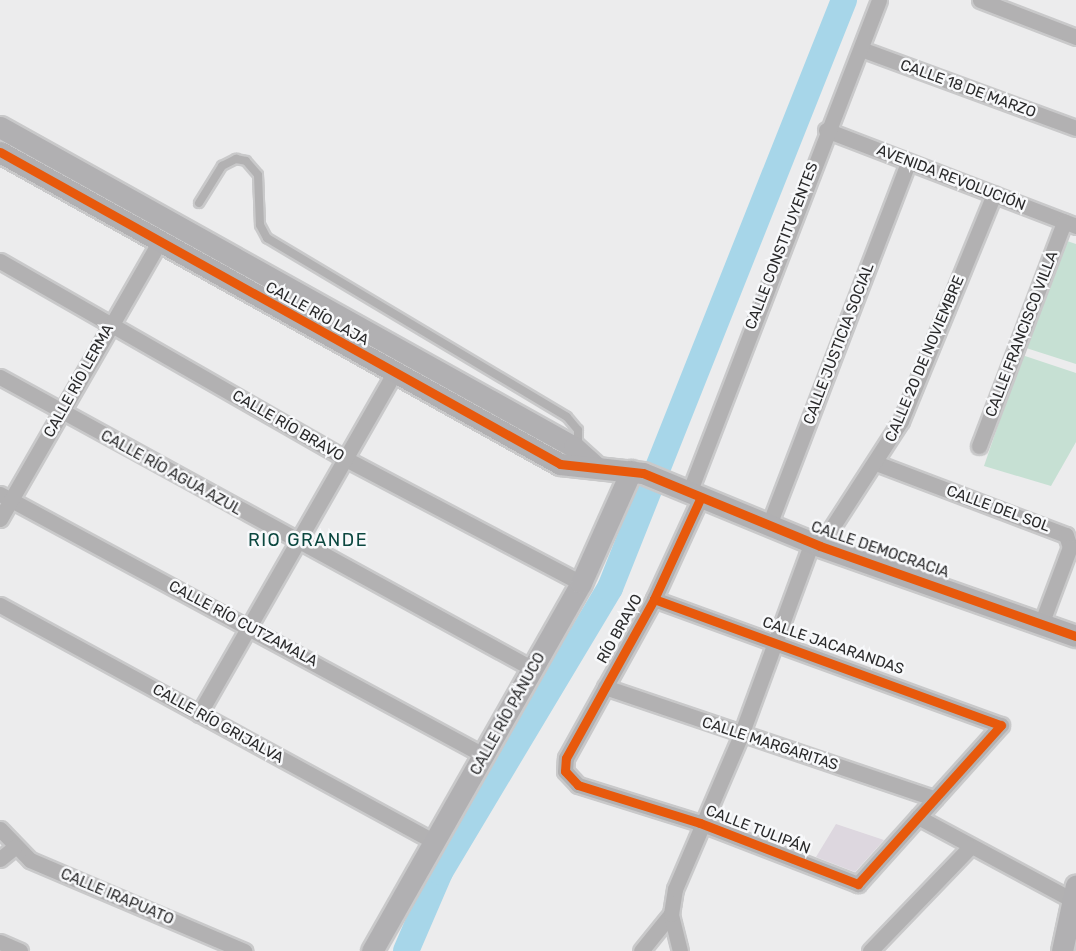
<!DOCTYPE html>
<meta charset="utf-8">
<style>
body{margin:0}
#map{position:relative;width:1076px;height:951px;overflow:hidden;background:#ececed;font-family:Rubik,sans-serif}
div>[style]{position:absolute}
.green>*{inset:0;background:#c6e0d3}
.river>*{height:26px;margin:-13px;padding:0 13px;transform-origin:13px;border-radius:13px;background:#a7d6e9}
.building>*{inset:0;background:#ddd7df}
.roads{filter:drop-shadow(2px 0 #c9c9ca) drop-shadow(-2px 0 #c9c9ca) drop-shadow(0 2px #c9c9ca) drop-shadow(0 -2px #c9c9ca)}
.lane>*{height:8px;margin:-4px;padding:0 4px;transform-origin:4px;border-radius:4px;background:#b2b1b2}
.street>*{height:15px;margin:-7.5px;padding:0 7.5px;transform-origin:7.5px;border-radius:7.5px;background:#b2b1b2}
.secondary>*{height:21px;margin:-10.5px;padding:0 10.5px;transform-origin:10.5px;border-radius:10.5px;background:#b1b0b2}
.cycleway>*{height:9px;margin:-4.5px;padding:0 4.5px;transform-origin:4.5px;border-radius:4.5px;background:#e8590c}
span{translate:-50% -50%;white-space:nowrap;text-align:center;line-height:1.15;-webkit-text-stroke:5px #f8f9fb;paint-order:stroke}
.street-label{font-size:15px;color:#2a2a2b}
.quarter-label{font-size:18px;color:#0c4840;letter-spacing:1.5px}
</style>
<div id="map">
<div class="green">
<i style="clip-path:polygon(1064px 240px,1076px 244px,1076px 364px,1023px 347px)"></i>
<i style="clip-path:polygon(1022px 355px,1076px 373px,1076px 442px,1051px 486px,984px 466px)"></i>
</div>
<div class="river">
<i style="left:406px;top:951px;width:86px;rotate:-66.7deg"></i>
<i style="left:440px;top:872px;width:331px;rotate:-59.1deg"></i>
<i style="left:610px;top:588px;width:633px;rotate:-68.3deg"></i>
</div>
<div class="building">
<i style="clip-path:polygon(836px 824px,884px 840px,855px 872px,816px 857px)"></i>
</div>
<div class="roads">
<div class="lane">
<i style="left:199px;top:203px;width:44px;rotate:-58.1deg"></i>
<i style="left:222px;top:166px;width:16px;rotate:-27deg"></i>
<i style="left:236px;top:159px;width:10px;rotate:11deg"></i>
<i style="left:246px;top:161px;width:18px;rotate:49deg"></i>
<i style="left:258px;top:175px;width:50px;rotate:87.7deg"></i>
<i style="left:260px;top:225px;width:15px;rotate:62deg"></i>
<i style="left:267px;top:238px;width:349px;rotate:30.8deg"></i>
<i style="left:567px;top:417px;width:17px;rotate:50deg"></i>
<i style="left:578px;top:430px;width:19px;rotate:90deg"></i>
</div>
<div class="street">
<i style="left:980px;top:0;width:103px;rotate:21.1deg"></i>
<i style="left:861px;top:49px;width:229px;rotate:20.2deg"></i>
<i style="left:826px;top:130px;width:268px;rotate:21deg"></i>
<i style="left:0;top:261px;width:396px;rotate:29.8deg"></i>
<i style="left:344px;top:458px;width:268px;rotate:27.8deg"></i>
<i style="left:0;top:377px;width:608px;rotate:28.72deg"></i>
<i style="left:979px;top:446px;width:240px;rotate:-69.2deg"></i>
<i style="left:876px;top:463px;width:203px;rotate:20.8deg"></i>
<i style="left:1066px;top:535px;width:13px;rotate:72deg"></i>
<i style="left:1070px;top:547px;width:80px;rotate:110.5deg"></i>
<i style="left:689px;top:493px;width:528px;rotate:-68.92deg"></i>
<i style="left:0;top:494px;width:551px;rotate:28.38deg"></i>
<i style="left:0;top:519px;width:319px;rotate:-60.1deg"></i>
<i style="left:769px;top:525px;width:388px;rotate:-69deg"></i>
<i style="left:820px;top:546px;width:149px;rotate:-57.1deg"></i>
<i style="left:901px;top:421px;width:245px;rotate:-67.7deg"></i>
<i style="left:654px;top:599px;width:369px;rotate:20deg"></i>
<i style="left:1001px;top:725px;width:214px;rotate:132deg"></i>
<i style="left:858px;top:884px;width:169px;rotate:-158.9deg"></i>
<i style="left:700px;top:823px;width:128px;rotate:-162.7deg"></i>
<i style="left:578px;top:785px;width:19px;rotate:-133deg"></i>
<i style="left:565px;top:771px;width:13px;rotate:-86deg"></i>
<i style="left:566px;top:758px;width:182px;rotate:-61deg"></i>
<i style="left:654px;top:599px;width:110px;rotate:-65.3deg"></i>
<i style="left:0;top:605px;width:497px;rotate:28.6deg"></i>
<i style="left:605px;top:687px;width:348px;rotate:18.7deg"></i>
<i style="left:199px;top:714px;width:392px;rotate:-60.2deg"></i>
<i style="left:918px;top:817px;width:175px;rotate:28.3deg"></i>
<i style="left:0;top:829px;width:43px;rotate:45.9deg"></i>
<i style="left:30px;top:860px;width:233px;rotate:23deg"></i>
<i style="left:0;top:859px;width:19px;rotate:-39deg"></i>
<i style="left:0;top:942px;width:22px;rotate:24deg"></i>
<i style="left:641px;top:951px;width:48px;rotate:-51deg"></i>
<i style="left:680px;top:951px;width:38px;rotate:-104deg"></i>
<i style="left:671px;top:914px;width:25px;rotate:-81deg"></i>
<i style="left:675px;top:889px;width:168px;rotate:-66.8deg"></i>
<i style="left:741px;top:735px;width:206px;rotate:-69.8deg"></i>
<i style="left:870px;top:951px;width:144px;rotate:-46.1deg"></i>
</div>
<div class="secondary">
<i style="left:0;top:127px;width:657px;rotate:29.14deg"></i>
<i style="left:574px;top:447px;width:31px;rotate:42deg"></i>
<i style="left:0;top:152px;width:641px;rotate:29.12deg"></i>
<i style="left:560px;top:464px;width:83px;rotate:6.2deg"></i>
<i style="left:643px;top:473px;width:191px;rotate:22.4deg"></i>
<i style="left:820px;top:546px;width:271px;rotate:19.4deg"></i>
<i style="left:372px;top:951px;width:423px;rotate:-60.4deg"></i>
<i style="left:581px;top:583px;width:123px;rotate:-65.9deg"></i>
<i style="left:1062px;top:951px;width:67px;rotate:-78deg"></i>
</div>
</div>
<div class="cycleway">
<i style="left:0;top:152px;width:641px;rotate:29.12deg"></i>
<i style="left:560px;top:464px;width:83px;rotate:6.2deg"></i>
<i style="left:643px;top:473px;width:191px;rotate:22.4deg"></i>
<i style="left:820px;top:546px;width:271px;rotate:19.4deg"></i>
<i style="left:654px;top:599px;width:369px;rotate:20deg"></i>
<i style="left:1001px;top:725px;width:214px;rotate:132deg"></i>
<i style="left:858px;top:884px;width:169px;rotate:-158.9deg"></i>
<i style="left:700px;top:823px;width:128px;rotate:-162.7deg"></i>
<i style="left:578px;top:785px;width:19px;rotate:-133deg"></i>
<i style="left:565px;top:771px;width:13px;rotate:-86deg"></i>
<i style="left:566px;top:758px;width:182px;rotate:-61deg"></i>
<i style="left:654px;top:599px;width:110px;rotate:-65.3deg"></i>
</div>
<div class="street-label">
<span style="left:968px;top:89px;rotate:20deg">CALLE 18 DE MARZO</span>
<span style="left:951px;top:178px;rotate:21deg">AVENIDA REVOLUCIÓN</span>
<span style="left:782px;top:246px;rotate:-69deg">CALLE CONSTITUYENTES</span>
<span style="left:317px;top:314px;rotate:29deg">CALLE RÍO LAJA</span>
<span style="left:1022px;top:334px;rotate:-69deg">CALLE FRANCISCO VILLA</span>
<span style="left:839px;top:344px;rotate:-69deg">CALLE JUSTICIA SOCIAL</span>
<span style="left:925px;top:359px;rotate:-67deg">CALLE 20 DE NOVIEMBRE</span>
<span style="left:79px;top:381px;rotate:-61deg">CALLE RÍO LERMA</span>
<span style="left:288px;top:426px;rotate:30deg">CALLE RÍO BRAVO</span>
<span style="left:171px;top:473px;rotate:29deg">CALLE RÍO AGUA AZUL</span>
<span style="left:998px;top:509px;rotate:20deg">CALLE DEL SOL</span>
<span style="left:880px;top:550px;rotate:19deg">CALLE DEMOCRACIA</span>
<span style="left:243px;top:624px;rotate:28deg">CALLE RÍO CUTZAMALA</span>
<span style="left:620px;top:629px;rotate:-61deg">RÍO BRAVO</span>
<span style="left:833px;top:646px;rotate:19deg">CALLE JACARANDAS</span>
<span style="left:508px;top:714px;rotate:-61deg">CALLE RÍO PÁNUCO</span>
<span style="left:218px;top:724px;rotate:29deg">CALLE RÍO GRIJALVA</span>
<span style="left:770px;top:744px;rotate:18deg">CALLE MARGARITAS</span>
<span style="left:758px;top:830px;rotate:21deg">CALLE TULIPÁN</span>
<span style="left:117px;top:897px;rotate:23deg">CALLE IRAPUATO</span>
</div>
<div class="quarter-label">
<span style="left:308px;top:540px">RIO GRANDE</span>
</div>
</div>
